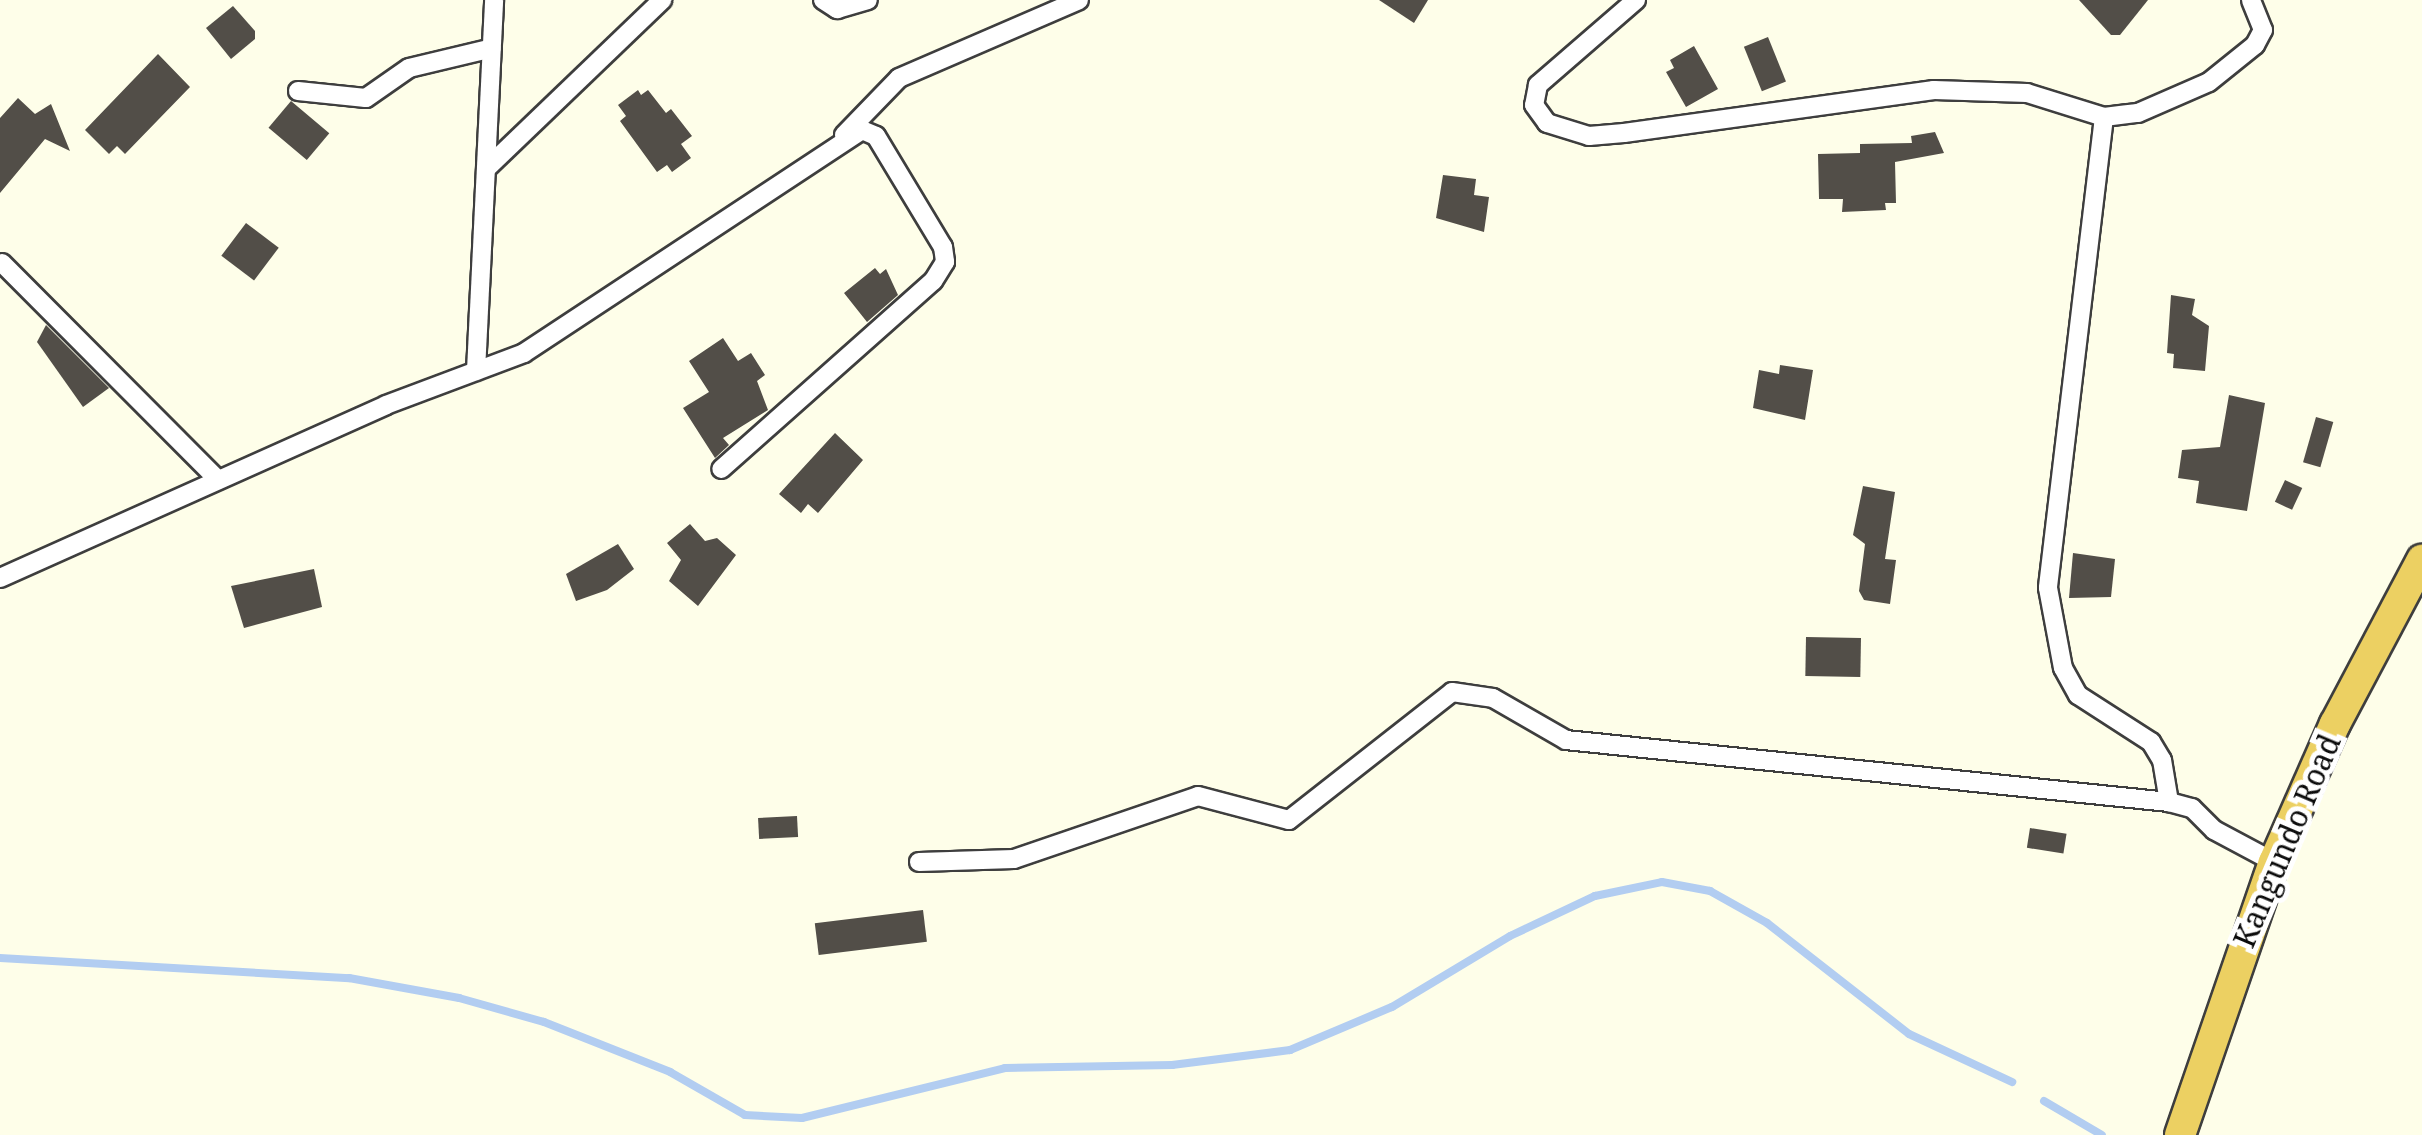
<!DOCTYPE html>
<style>
body{margin:0}
#map{position:relative;width:2422px;height:1135px;overflow:hidden;background:#fefee9;font-family:"Noto Serif",serif}
div>[style]{position:absolute}
.stream>*{height:8px;margin:-4px;padding:0 4px;transform-origin:4px;border-radius:4px;background:#b2cdf1}
.building>*{inset:0;background:#524e48;transform-origin:0 0}
.roads{filter:drop-shadow(2px 0 #3e3e3e) drop-shadow(-2px 0 #3e3e3e) drop-shadow(0 2px #3e3e3e) drop-shadow(0 -2px #3e3e3e)}
.minor>*{height:18px;margin:-9px;padding:0 9px;transform-origin:9px;border-radius:9px;background:#fff}
.trunk>*{height:30px;margin:-15px;padding:0 15px;transform-origin:15px;border-radius:15px;background:#ecd062}
span{translate:-50% -50%;white-space:nowrap;text-align:center;line-height:1.15;-webkit-text-stroke:10px #fff;paint-order:stroke}
.street-label{font-size:30px;color:#0b0b0b}
</style>
<div id="map">
<div class="stream">
<i style="left:0;top:958px;width:350px;rotate:3.3deg"></i>
<i style="left:349px;top:978px;width:112px;rotate:10.3deg"></i>
<i style="left:459px;top:998px;width:88px;rotate:15.8deg"></i>
<i style="left:544px;top:1022px;width:136px;rotate:21.6deg"></i>
<i style="left:670px;top:1072px;width:86px;rotate:29.8deg"></i>
<i style="left:745px;top:1115px;width:57px;rotate:3deg"></i>
<i style="left:802px;top:1118px;width:209px;rotate:-13.8deg"></i>
<i style="left:1005px;top:1068px;width:167px;rotate:-1deg"></i>
<i style="left:1172px;top:1065px;width:119px;rotate:-7.2deg"></i>
<i style="left:1290px;top:1050px;width:111px;rotate:-22.9deg"></i>
<i style="left:1392px;top:1007px;width:138px;rotate:-31deg"></i>
<i style="left:1510px;top:936px;width:94px;rotate:-25.2deg"></i>
<i style="left:1595px;top:896px;width:68px;rotate:-11.8deg"></i>
<i style="left:1662px;top:882px;width:49px;rotate:10.6deg"></i>
<i style="left:1710px;top:891px;width:65px;rotate:29.3deg"></i>
<i style="left:1767px;top:923px;width:180px;rotate:38deg"></i>
<i style="left:1909px;top:1034px;width:114px;rotate:25deg"></i>
<i style="left:2044px;top:1101px;width:67px;rotate:30.4deg"></i>
</div>
<div class="building">
<i style="clip-path:polygon(1379px 0,1428px 0,1414px 23px)"></i>
<i style="clip-path:polygon(2079px 0,2148px 0,2120px 35px,2111px 35px)"></i>
<i style="clip-path:polygon(233px 6px,255px 31px,255px 39px,231px 59px,206px 28px)"></i>
<i style="left:1768px;top:37px;width:48px;height:26px;rotate:68deg"></i>
<i style="clip-path:polygon(1694px 46px,1718px 89px,1686px 107px,1666px 72px,1674px 68px,1670px 60px)"></i>
<i style="clip-path:polygon(158px 54px,190px 87px,125px 154px,117px 146px,109px 154px,85px 130px)"></i>
<i style="clip-path:polygon(638px 90px,641px 95px,648px 90px,666px 113px,671px 109px,692px 136px,681px 144px,691px 158px,672px 172px,667px 165px,657px 172px,620px 121px,626px 116px,618px 105px)"></i>
<i style="clip-path:polygon(18px 98px,35px 114px,51px 104px,70px 151px,45px 139px,0 193px,0 118px)"></i>
<i style="left:291px;top:101px;width:50px;height:35px;rotate:40deg"></i>
<i style="clip-path:polygon(1935px 132px,1944px 153px,1895px 162px,1896px 203px,1885px 203px,1886px 210px,1842px 212px,1843px 199px,1819px 199px,1818px 154px,1860px 153px,1860px 144px,1912px 143px,1911px 136px)"></i>
<i style="clip-path:polygon(1443px 175px,1476px 179px,1474px 195px,1489px 197px,1484px 232px,1436px 218px)"></i>
<i style="left:246px;top:223px;width:41px;height:41px;rotate:37deg"></i>
<i style="clip-path:polygon(875px 268px,880px 274px,886px 269px,898px 295px,867px 322px,844px 293px)"></i>
<i style="clip-path:polygon(2171px 295px,2195px 299px,2192px 315px,2209px 326px,2205px 371px,2173px 368px,2174px 354px,2167px 353px)"></i>
<i style="clip-path:polygon(46px 325px,109px 388px,83px 407px,37px 342px)"></i>
<i style="clip-path:polygon(723px 338px,738px 361px,751px 353px,765px 375px,757px 381px,768px 410px,723px 438px,729px 445px,715px 458px,683px 408px,709px 392px,689px 361px)"></i>
<i style="clip-path:polygon(1780px 365px,1813px 370px,1805px 420px,1753px 408px,1759px 370px,1779px 374px)"></i>
<i style="clip-path:polygon(2229px 395px,2265px 403px,2247px 511px,2196px 503px,2199px 481px,2178px 478px,2182px 450px,2220px 447px)"></i>
<i style="left:2316px;top:417px;width:18px;height:47px;rotate:16deg"></i>
<i style="clip-path:polygon(835px 433px,863px 460px,818px 513px,808px 504px,801px 513px,779px 494px)"></i>
<i style="left:2285px;top:480px;width:19px;height:24px;rotate:25deg"></i>
<i style="clip-path:polygon(1863px 486px,1895px 492px,1885px 559px,1896px 560px,1890px 604px,1864px 600px,1859px 591px,1865px 544px,1853px 535px)"></i>
<i style="clip-path:polygon(690px 524px,705px 541px,717px 538px,736px 555px,698px 606px,669px 581px,681px 560px,667px 543px)"></i>
<i style="clip-path:polygon(618px 544px,634px 569px,607px 590px,576px 601px,566px 574px)"></i>
<i style="clip-path:polygon(2073px 553px,2115px 559px,2111px 597px,2069px 598px)"></i>
<i style="clip-path:polygon(314px 569px,322px 607px,244px 628px,231px 586px)"></i>
<i style="left:1806px;top:637px;width:55px;height:39px;rotate:1deg"></i>
<i style="left:797px;top:816px;width:21px;height:39px;rotate:87deg"></i>
<i style="left:2030px;top:828px;width:37px;height:20px;rotate:9deg"></i>
<i style="left:923px;top:910px;width:32px;height:109px;rotate:83deg"></i>
</div>
<div class="roads">
<div class="minor">
<i style="left:823px;top:0;width:17px;rotate:33deg"></i>
<i style="left:837px;top:9px;width:32px;rotate:-16deg"></i>
<i style="left:1636px;top:0;width:130px;rotate:139.1deg"></i>
<i style="left:1538px;top:85px;width:20px;rotate:101deg"></i>
<i style="left:1534px;top:105px;width:22px;rotate:54deg"></i>
<i style="left:1547px;top:123px;width:44px;rotate:17.2deg"></i>
<i style="left:1589px;top:136px;width:35px;rotate:-5deg"></i>
<i style="left:1624px;top:133px;width:313px;rotate:-7.9deg"></i>
<i style="left:1934px;top:90px;width:93px;rotate:1.8deg"></i>
<i style="left:2027px;top:93px;width:81px;rotate:17.3deg"></i>
<i style="left:2104px;top:117px;width:34px;rotate:-7deg"></i>
<i style="left:2138px;top:113px;width:77px;rotate:-23.6deg"></i>
<i style="left:2209px;top:82px;width:59px;rotate:-38.8deg"></i>
<i style="left:2255px;top:45px;width:17px;rotate:-62deg"></i>
<i style="left:2263px;top:30px;width:32px;rotate:-112deg"></i>
<i style="left:298px;top:91px;width:68px;rotate:5.9deg"></i>
<i style="left:366px;top:98px;width:52px;rotate:-34.9deg"></i>
<i style="left:409px;top:68px;width:85px;rotate:-13.5deg"></i>
<i style="left:2104px;top:117px;width:474px;rotate:96.8deg"></i>
<i style="left:2048px;top:588px;width:81px;rotate:79.4deg"></i>
<i style="left:2063px;top:668px;width:31px;rotate:61deg"></i>
<i style="left:2078px;top:695px;width:87px;rotate:32.8deg"></i>
<i style="left:2151px;top:742px;width:21px;rotate:59deg"></i>
<i style="left:2162px;top:760px;width:43px;rotate:80.5deg"></i>
<i style="left:2169px;top:802px;width:24px;rotate:15deg"></i>
<i style="left:2192px;top:808px;width:31px;rotate:45deg"></i>
<i style="left:2214px;top:830px;width:68px;rotate:28.1deg"></i>
<i style="left:844px;top:135px;width:79px;rotate:-46deg"></i>
<i style="left:899px;top:78px;width:196px;rotate:-23.4deg"></i>
<i style="left:487px;top:168px;width:243px;rotate:-43.8deg"></i>
<i style="left:2px;top:263px;width:306px;rotate:45.1deg"></i>
<i style="left:476px;top:371px;width:371px;rotate:-87.2deg"></i>
<i style="left:0;top:578px;width:423px;rotate:-24.1deg"></i>
<i style="left:386px;top:405px;width:147px;rotate:-20.6deg"></i>
<i style="left:524px;top:353px;width:405px;rotate:-33.4deg"></i>
<i style="left:862px;top:130px;width:15px;rotate:23deg"></i>
<i style="left:876px;top:136px;width:130px;rotate:58.9deg"></i>
<i style="left:943px;top:247px;width:15px;rotate:82deg"></i>
<i style="left:945px;top:262px;width:22px;rotate:122deg"></i>
<i style="left:933px;top:281px;width:283px;rotate:138.4deg"></i>
<i style="left:919px;top:862px;width:95px;rotate:-1.8deg"></i>
<i style="left:1014px;top:859px;width:194px;rotate:-18.9deg"></i>
<i style="left:1198px;top:796px;width:94px;rotate:14.8deg"></i>
<i style="left:1289px;top:820px;width:207px;rotate:-38.1deg"></i>
<i style="left:1452px;top:692px;width:41px;rotate:8.3deg"></i>
<i style="left:1493px;top:698px;width:84px;rotate:29.9deg"></i>
<i style="left:1566px;top:740px;width:606px;rotate:5.87deg"></i>
</div>
<div class="trunk">
<i style="left:2180px;top:1135px;width:289px;rotate:-71deg"></i>
<i style="left:2274px;top:862px;width:151px;rotate:-66.2deg"></i>
<i style="left:2335px;top:724px;width:186px;rotate:-62.1deg"></i>
</div>
</div>
<div class="street-label">
<span style="left:2287px;top:841px;rotate:-67deg">Kangundo Road</span>
</div>
</div>
